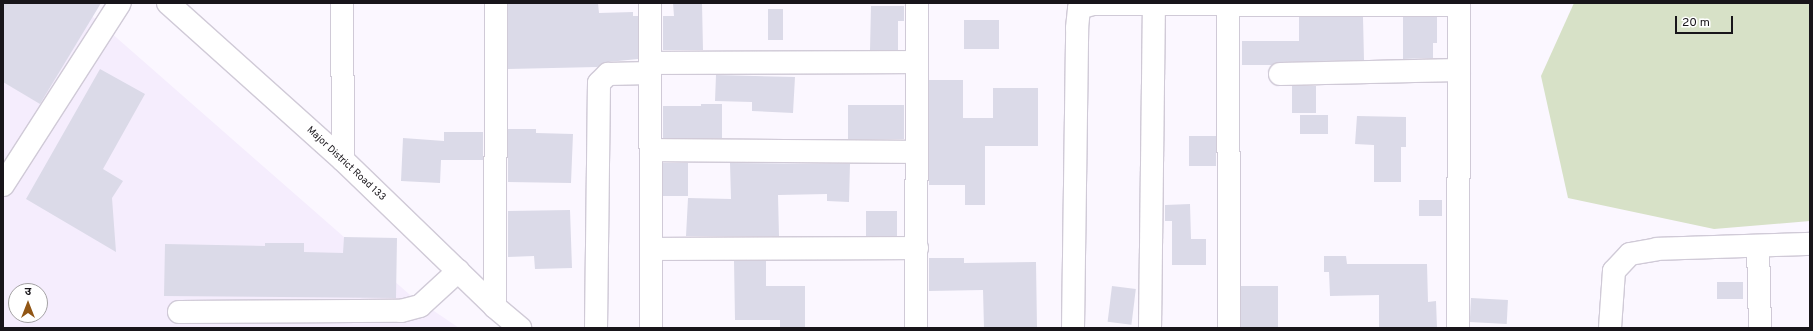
<!DOCTYPE html>
<meta charset="utf-8">
<style>
body{margin:0}
#map{position:relative;width:1813px;height:331px;overflow:hidden;background:#fbf7ff;font-family:Overpass,"Noto Sans Devanagari",sans-serif}
div>[style]{position:absolute}
.built>*{inset:0;background:#f5edfd}
.green>*{inset:0;background:#d7e1c7}
.building>*{inset:0;background:#dbdae8;transform-origin:0 0}
.roads{filter:drop-shadow(1px 0 #d0cad7) drop-shadow(-1px 0 #d0cad7) drop-shadow(0 1px #d0cad7) drop-shadow(0 -1px #d0cad7)}
.minor>*{height:22px;margin:-11px;padding:0 11px;transform-origin:11px;border-radius:11px;background:#fff}
.major>*{height:22px;margin:-11px;padding:0 11px;transform-origin:11px;border-radius:11px;background:#fff}
span{translate:-50% -50%;white-space:nowrap;text-align:center;line-height:1.15;-webkit-text-stroke:3px #fff;paint-order:stroke}
.street-label{font-size:10px;color:#18151a}
.frame{position:absolute;inset:0;border:4px solid #18151a;pointer-events:none}
.north{position:absolute;left:8px;top:283px;width:40px;height:40px;box-sizing:border-box;background:#fff;border:1px solid #a3a1a3;border-radius:50%;rotate:0deg;font-size:11px;font-weight:700;line-height:16px;text-align:center;color:#18151a}
.north::after{content:'';display:block;margin:auto;width:14px;height:18px;background:#915615;clip-path:polygon(50% 0,100% 100%,50% 72%,0 100%)}
.scale{position:absolute;left:1675px;top:16px;width:58px;height:18px;box-sizing:border-box;border:2px solid #18151a;border-top:0;padding-left:5px;font-size:12px;line-height:14px;white-space:nowrap;color:#18151a;-webkit-text-stroke:3px #fff;paint-order:stroke}
</style>
<div id="map">
<div class="built">
<i style="clip-path:polygon(evenodd,3px 3px,77px 3px,409px 294px,459px 328px,3px 328px,3px 3px,16px 291px,40px 291px,40px 315px,16px 315px,16px 291px)"></i>
</div>
<div class="green">
<i style="clip-path:polygon(1574px 3px,1810px 3px,1810px 221px,1714px 229px,1568px 198px,1541px 76px)"></i>
</div>
<div class="building">
<i style="clip-path:polygon(3px 3px,101px 3px,40px 104px,3px 82px)"></i>
<i style="clip-path:polygon(598px 3px,599px 13px,633px 12px,633px 16px,638px 16px,638px 59px,608px 62px,597px 67px,508px 69px,508px 4px)"></i>
<i style="clip-path:polygon(673px 3px,702px 3px,703px 50px,663px 50px,663px 16px,674px 16px)"></i>
<i style="clip-path:polygon(871px 6px,904px 6px,904px 21px,898px 21px,898px 50px,870px 50px)"></i>
<i style="left:768px;top:9px;width:15px;height:31px"></i>
<i style="clip-path:polygon(1299px 17px,1363px 17px,1364px 60px,1280px 62px,1272px 65px,1242px 65px,1242px 41px,1299px 41px)"></i>
<i style="clip-path:polygon(1403px 17px,1437px 17px,1437px 43px,1433px 43px,1433px 58px,1403px 59px)"></i>
<i style="left:964px;top:20px;width:35px;height:29px"></i>
<i style="clip-path:polygon(100px 69px,145px 94px,103px 169px,123px 181px,112px 198px,116px 252px,26px 199px)"></i>
<i style="clip-path:polygon(716px 75px,795px 77px,793px 113px,752px 111px,752px 102px,715px 101px)"></i>
<i style="clip-path:polygon(929px 80px,963px 80px,963px 118px,993px 118px,993px 88px,1038px 88px,1038px 146px,985px 146px,985px 205px,965px 205px,965px 185px,929px 185px)"></i>
<i style="left:1292px;top:86px;width:24px;height:27px"></i>
<i style="clip-path:polygon(701px 104px,722px 104px,722px 138px,663px 138px,663px 106px,701px 106px)"></i>
<i style="left:848px;top:105px;width:56px;height:34px"></i>
<i style="left:1300px;top:115px;width:28px;height:19px"></i>
<i style="clip-path:polygon(1357px 116px,1406px 117px,1406px 147px,1401px 147px,1401px 182px,1374px 182px,1374px 145px,1355px 144px)"></i>
<i style="clip-path:polygon(508px 129px,536px 129px,536px 133px,573px 134px,571px 183px,508px 182px)"></i>
<i style="clip-path:polygon(444px 132px,483px 132px,483px 160px,441px 160px,440px 183px,401px 181px,403px 138px,444px 141px)"></i>
<i style="left:1216px;top:136px;width:30px;height:27px;rotate:90deg"></i>
<i style="left:663px;top:163px;width:25px;height:33px"></i>
<i style="clip-path:polygon(730px 163px,850px 164px,849px 202px,827px 201px,827px 194px,778px 195px,779px 236px,686px 236px,688px 198px,731px 199px)"></i>
<i style="left:1419px;top:200px;width:23px;height:16px"></i>
<i style="clip-path:polygon(1190px 204px,1191px 239px,1206px 239px,1206px 265px,1172px 265px,1172px 221px,1165px 221px,1165px 205px)"></i>
<i style="clip-path:polygon(570px 210px,572px 268px,535px 269px,534px 256px,508px 257px,508px 211px)"></i>
<i style="left:866px;top:211px;width:31px;height:25px"></i>
<i style="clip-path:polygon(344px 237px,397px 238px,396px 298px,164px 296px,165px 244px,265px 246px,265px 243px,304px 243px,304px 252px,343px 253px)"></i>
<i style="clip-path:polygon(1324px 256px,1346px 256px,1347px 264px,1427px 264px,1428px 302px,1436px 301px,1437px 328px,1379px 328px,1379px 295px,1330px 296px,1329px 272px,1324px 272px)"></i>
<i style="clip-path:polygon(929px 258px,964px 258px,964px 263px,1036px 262px,1037px 328px,984px 328px,983px 290px,929px 291px)"></i>
<i style="clip-path:polygon(734px 261px,766px 261px,766px 286px,805px 286px,805px 328px,780px 328px,780px 320px,735px 320px)"></i>
<i style="left:1717px;top:282px;width:26px;height:17px"></i>
<i style="left:1112px;top:286px;width:24px;height:36px;rotate:7deg"></i>
<i style="left:1241px;top:286px;width:37px;height:41px"></i>
<i style="left:1471px;top:298px;width:37px;height:24px;rotate:3deg"></i>
</div>
<div class="roads">
<div class="minor">
<i style="left:342px;top:3px;width:157px;rotate:89.6deg"></i>
<i style="left:650px;top:3px;width:325px;rotate:89.8deg"></i>
<i style="left:1228px;top:4px;width:324px;rotate:89.8deg"></i>
<i style="left:650px;top:63px;width:267px;rotate:-0.2deg"></i>
<i style="left:1280px;top:74px;width:179px;rotate:-1.3deg"></i>
<i style="left:651px;top:150px;width:266px;rotate:0.4deg"></i>
<i style="left:3px;top:185px;width:216px;rotate:-57.3deg"></i>
<i style="left:1758px;top:246px;width:82px;rotate:88.6deg"></i>
<i style="left:651px;top:249px;width:266px;rotate:-0.2deg"></i>
<i style="left:495px;top:307px;width:304px;rotate:-89.8deg"></i>
<i style="left:179px;top:312px;width:222px;rotate:-0.3deg"></i>
<i style="left:401px;top:311px;width:20px;rotate:-15deg"></i>
<i style="left:420px;top:306px;width:52px;rotate:-42.6deg"></i>
<i style="left:596px;top:328px;width:245px;rotate:-89.3deg"></i>
<i style="left:599px;top:83px;width:13px;rotate:-45deg"></i>
<i style="left:608px;top:74px;width:42px;rotate:-1.4deg"></i>
<i style="left:916px;top:328px;width:325px;rotate:-89.8deg"></i>
<i style="left:1073px;top:328px;width:300px;rotate:-89.2deg"></i>
<i style="left:1077px;top:28px;width:20px;rotate:-84deg"></i>
<i style="left:1079px;top:8px;width:15px;rotate:-16deg"></i>
<i style="left:1093px;top:4px;width:366px;rotate:0.2deg"></i>
<i style="left:1150px;top:328px;width:324px;rotate:-89.3deg"></i>
<i style="left:1458px;top:328px;width:325px;rotate:-89.8deg"></i>
<i style="left:1610px;top:328px;width:57px;rotate:-86deg"></i>
<i style="left:1614px;top:271px;width:23px;rotate:-47deg"></i>
<i style="left:1630px;top:254px;width:27px;rotate:-10deg"></i>
<i style="left:1657px;top:249px;width:153px;rotate:-1.9deg"></i>
</div>
<div class="major">
<i style="left:168px;top:3px;width:235px;rotate:41.9deg"></i>
<i style="left:343px;top:160px;width:211px;rotate:44deg"></i>
<i style="left:495px;top:307px;width:33px;rotate:40deg"></i>
</div>
</div>
<div class="street-label">
<span style="left:346px;top:164px;rotate:43deg">Major District Road 133</span>
</div>
<div class="frame"></div>
<div class="north">उ</div>
<div class="scale">20 m</div>
</div>
